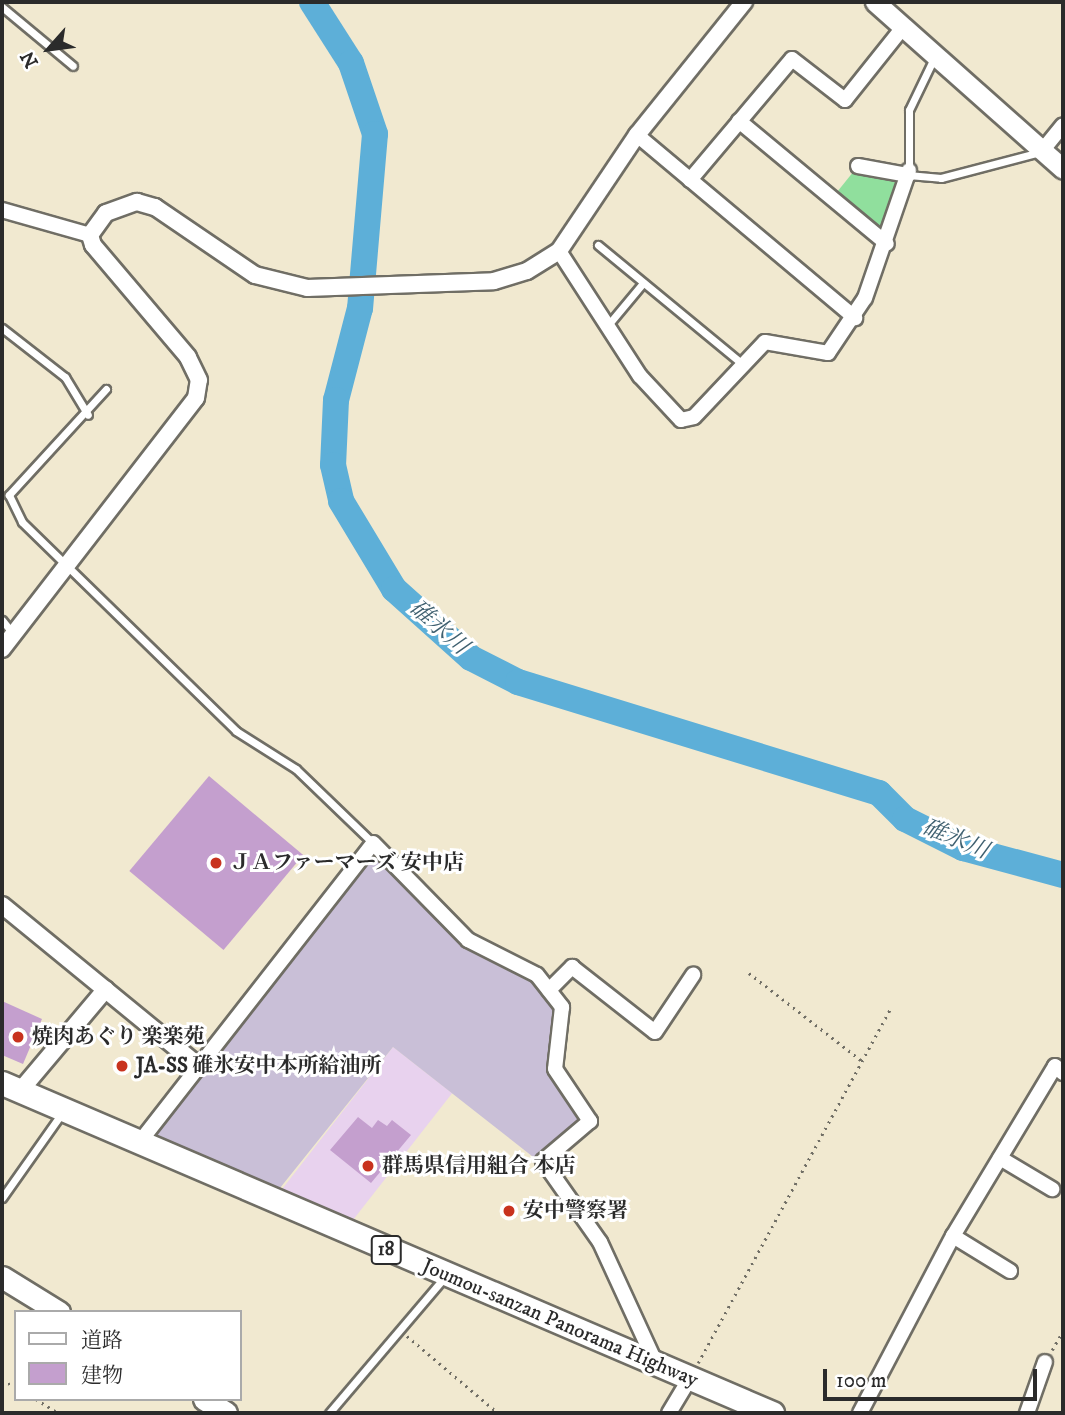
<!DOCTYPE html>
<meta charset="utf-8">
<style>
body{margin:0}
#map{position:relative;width:1065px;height:1415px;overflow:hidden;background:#f1e9d0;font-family:"IM FELL DW Pica","Noto Serif JP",serif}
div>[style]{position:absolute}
.built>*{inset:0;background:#e8d2ee;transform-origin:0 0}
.industrial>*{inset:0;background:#c9bfd7}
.green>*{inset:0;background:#90df9d}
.river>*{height:26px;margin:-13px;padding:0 13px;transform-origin:13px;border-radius:13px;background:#5dafd8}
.building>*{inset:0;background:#c49fce;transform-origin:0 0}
.path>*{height:2.5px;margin-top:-1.25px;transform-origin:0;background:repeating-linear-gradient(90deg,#706e65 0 2px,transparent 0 7px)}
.roads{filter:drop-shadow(2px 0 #706e65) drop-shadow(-2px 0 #706e65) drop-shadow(0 2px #706e65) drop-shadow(0 -2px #706e65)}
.service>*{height:7px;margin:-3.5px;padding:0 3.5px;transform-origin:3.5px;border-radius:3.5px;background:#fff}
.minor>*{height:14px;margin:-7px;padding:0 7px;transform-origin:7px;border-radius:7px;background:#fff}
.tertiary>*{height:16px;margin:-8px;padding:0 8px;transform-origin:8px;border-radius:8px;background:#fff}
.secondary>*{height:19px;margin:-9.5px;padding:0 9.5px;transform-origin:9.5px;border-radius:9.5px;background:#fff}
.primary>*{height:21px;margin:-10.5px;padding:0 10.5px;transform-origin:10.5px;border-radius:10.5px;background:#fff}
.trunk>*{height:23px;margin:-11.5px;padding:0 11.5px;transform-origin:11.5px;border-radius:11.5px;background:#fff}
.dots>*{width:19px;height:19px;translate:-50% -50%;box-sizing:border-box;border:4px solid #fff;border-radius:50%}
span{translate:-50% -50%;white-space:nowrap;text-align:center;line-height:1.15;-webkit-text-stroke:6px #fff;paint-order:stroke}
.shield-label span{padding:2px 5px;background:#fff;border:2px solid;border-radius:5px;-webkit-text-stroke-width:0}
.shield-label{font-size:19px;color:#2b2b2b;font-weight:700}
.poi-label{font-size:21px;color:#2b2b2b;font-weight:700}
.left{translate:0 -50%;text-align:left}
.street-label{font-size:21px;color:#2b2b2b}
.water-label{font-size:23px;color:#3f6070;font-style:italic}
.frame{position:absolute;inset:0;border:4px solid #2b2b2b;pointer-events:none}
.legend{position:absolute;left:14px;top:1310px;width:228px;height:91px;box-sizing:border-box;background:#fff;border:2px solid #aaa;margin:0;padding:9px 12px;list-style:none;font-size:21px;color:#2b2b2b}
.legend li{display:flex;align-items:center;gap:14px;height:35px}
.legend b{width:35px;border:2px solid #aaa}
.north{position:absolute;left:14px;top:14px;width:70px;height:70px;-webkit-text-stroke:5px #fff;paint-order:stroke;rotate:242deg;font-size:19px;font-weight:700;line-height:28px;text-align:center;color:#2b2b2b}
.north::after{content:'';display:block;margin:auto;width:24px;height:32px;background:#2b2b2b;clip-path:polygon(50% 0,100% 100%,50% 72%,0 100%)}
.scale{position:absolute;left:823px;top:1369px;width:214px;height:32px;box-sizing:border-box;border:4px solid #2b2b2b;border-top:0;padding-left:9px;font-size:21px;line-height:24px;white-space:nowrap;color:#2b2b2b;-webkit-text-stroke:5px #fff;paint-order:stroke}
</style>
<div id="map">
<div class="built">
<i style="left:393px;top:1047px;width:75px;height:181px;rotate:38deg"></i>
</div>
<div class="industrial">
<i style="clip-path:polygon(376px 853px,466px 944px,529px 976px,556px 1005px,550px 1072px,584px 1119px,537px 1160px,393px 1047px,280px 1188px,158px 1138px,157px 1126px)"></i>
</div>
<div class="green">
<i style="clip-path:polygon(854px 171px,892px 176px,897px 185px,886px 224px,877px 226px,837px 192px)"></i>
</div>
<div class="river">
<i style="left:312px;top:2px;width:72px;rotate:57.4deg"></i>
<i style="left:351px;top:63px;width:75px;rotate:71.3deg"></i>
<i style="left:375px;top:134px;width:175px;rotate:94.9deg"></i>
<i style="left:360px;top:308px;width:95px;rotate:104.6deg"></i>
<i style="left:336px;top:400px;width:65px;rotate:92.6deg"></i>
<i style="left:333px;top:465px;width:37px;rotate:77deg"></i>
<i style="left:341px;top:501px;width:103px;rotate:58.9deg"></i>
<i style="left:394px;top:589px;width:103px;rotate:41.9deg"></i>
<i style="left:471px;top:658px;width:53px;rotate:27.1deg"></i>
<i style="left:518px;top:682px;width:378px;rotate:17.1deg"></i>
<i style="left:879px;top:793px;width:37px;rotate:45deg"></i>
<i style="left:905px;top:819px;width:65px;rotate:26.6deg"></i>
<i style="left:963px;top:848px;width:104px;rotate:15.1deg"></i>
</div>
<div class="building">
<i style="left:209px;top:776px;width:123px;height:124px;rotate:40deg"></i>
<i style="clip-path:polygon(2px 1001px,42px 1019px,23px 1064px,2px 1055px)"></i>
<i style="clip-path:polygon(358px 1117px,372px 1128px,378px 1120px,387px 1126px,392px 1120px,411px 1135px,371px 1183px,330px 1150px)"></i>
</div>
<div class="path">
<i style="left:749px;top:973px;width:143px;rotate:37.9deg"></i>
<i style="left:407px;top:1336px;width:119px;rotate:40.2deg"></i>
<i style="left:1052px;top:1350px;width:22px;rotate:-60deg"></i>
<i style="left:698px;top:1363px;width:403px;rotate:-61.5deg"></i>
<i style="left:2px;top:1380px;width:16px;rotate:27deg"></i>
<i style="left:36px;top:1399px;width:26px;rotate:32deg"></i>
</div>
<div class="roads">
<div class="service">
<i style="left:2px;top:7px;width:92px;rotate:39.7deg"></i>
<i style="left:909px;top:170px;width:60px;rotate:-90deg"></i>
<i style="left:909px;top:110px;width:58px;rotate:-64.3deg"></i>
<i style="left:908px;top:175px;width:33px;rotate:5deg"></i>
<i style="left:941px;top:178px;width:102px;rotate:-14.7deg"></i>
<i style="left:598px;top:245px;width:184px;rotate:39.5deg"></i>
<i style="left:608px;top:325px;width:55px;rotate:-50.2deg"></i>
<i style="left:2px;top:328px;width:80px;rotate:37.9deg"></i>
<i style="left:65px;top:377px;width:44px;rotate:58.8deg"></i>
<i style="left:106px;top:389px;width:144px;rotate:132.5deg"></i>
<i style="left:9px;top:495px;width:30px;rotate:64deg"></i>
<i style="left:22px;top:522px;width:299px;rotate:44.3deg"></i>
<i style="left:236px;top:731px;width:71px;rotate:32.3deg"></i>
<i style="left:296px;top:769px;width:107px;rotate:43.9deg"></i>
<i style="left:2px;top:620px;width:13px;rotate:51deg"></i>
<i style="left:2px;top:1198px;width:104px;rotate:-54.8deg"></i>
<i style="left:329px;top:1413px;width:177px;rotate:-49.6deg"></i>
</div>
<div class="minor">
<i style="left:739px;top:121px;width:192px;rotate:39.7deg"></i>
<i style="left:637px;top:135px;width:285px;rotate:40deg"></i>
<i style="left:1042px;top:151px;width:33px;rotate:-51deg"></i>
<i style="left:858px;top:166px;width:51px;rotate:10.2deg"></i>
<i style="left:690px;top:180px;width:158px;rotate:-49.9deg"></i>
<i style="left:792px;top:59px;width:67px;rotate:37.7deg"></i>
<i style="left:845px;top:100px;width:95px;rotate:-51.4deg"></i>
<i style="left:2px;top:210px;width:91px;rotate:15.9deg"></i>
<i style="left:559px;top:251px;width:149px;rotate:57.1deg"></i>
<i style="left:640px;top:376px;width:60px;rotate:47deg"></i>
<i style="left:681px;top:420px;width:13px;rotate:-13deg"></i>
<i style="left:694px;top:417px;width:103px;rotate:-46.6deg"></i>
<i style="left:765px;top:342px;width:64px;rotate:9.9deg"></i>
<i style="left:828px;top:353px;width:66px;rotate:-56.1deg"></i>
<i style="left:865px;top:298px;width:135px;rotate:-71deg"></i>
<i style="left:549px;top:990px;width:33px;rotate:-45deg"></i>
<i style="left:572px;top:967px;width:105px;rotate:38.1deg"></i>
<i style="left:655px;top:1032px;width:69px;rotate:-56.3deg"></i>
<i style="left:139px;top:1143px;width:380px;rotate:-52deg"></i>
<i style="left:373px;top:843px;width:136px;rotate:45.6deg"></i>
<i style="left:468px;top:940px;width:77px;rotate:26.9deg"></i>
<i style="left:537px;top:975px;width:41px;rotate:52deg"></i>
<i style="left:562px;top:1007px;width:62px;rotate:96.4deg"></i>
<i style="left:555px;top:1069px;width:63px;rotate:56.1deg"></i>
<i style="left:590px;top:1121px;width:62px;rotate:139.6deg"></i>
<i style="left:543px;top:1161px;width:99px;rotate:54.9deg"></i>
<i style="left:600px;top:1242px;width:134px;rotate:65.3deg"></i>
<i style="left:1000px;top:1158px;width:61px;rotate:30.8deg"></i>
<i style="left:953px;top:1236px;width:67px;rotate:31.6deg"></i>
<i style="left:669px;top:1413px;width:41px;rotate:-59deg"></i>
<i style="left:860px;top:1413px;width:200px;rotate:-62.3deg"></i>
<i style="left:953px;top:1236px;width:198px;rotate:-59deg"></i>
<i style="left:1055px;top:1066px;width:11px;rotate:41deg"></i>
<i style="left:1027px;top:1413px;width:54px;rotate:-70.6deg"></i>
</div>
<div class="tertiary">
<i style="left:2px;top:649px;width:317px;rotate:-52.3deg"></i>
<i style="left:196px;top:398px;width:18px;rotate:-81deg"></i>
<i style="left:199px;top:380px;width:25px;rotate:-116deg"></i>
<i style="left:188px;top:357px;width:147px;rotate:-130.3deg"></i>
<i style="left:93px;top:245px;width:10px;rotate:-107deg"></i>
<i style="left:90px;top:235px;width:27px;rotate:-54deg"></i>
<i style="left:106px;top:213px;width:33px;rotate:-20deg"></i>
<i style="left:137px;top:202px;width:19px;rotate:16deg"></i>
<i style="left:155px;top:207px;width:121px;rotate:34.2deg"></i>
<i style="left:255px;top:275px;width:54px;rotate:14deg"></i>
<i style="left:307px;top:288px;width:187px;rotate:-2.1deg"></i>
<i style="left:494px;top:281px;width:34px;rotate:-17deg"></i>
<i style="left:527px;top:271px;width:38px;rotate:-32deg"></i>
<i style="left:559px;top:251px;width:140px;rotate:-56.1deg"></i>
<i style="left:637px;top:135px;width:171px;rotate:-51.2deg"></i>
<i style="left:2px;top:905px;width:251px;rotate:39.3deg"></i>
<i style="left:20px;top:1091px;width:133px;rotate:-49.9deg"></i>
</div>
<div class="secondary">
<i style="left:875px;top:2px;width:251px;rotate:41.6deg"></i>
</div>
<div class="primary">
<i style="left:2px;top:1277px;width:67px;rotate:31.6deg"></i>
<i style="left:204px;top:1399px;width:26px;rotate:32deg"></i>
</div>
<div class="trunk">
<i style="left:2px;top:1083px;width:838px;rotate:23.2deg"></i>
</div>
</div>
<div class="dots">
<i style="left:216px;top:863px;background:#c8321e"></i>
<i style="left:18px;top:1037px;background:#c8321e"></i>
<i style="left:122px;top:1066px;background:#c8321e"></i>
<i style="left:368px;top:1166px;background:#c8321e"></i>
<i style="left:509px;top:1211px;background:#c8321e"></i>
</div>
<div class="shield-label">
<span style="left:386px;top:1250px">18</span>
</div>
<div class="poi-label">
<span class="left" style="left:230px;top:863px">ＪＡファーマーズ 安中店</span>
<span class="left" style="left:32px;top:1037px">焼肉あぐり 楽楽苑</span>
<span class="left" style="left:136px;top:1066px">JA-SS 碓氷安中本所給油所</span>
<span class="left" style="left:382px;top:1166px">群馬県信用組合 本店</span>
<span class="left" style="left:523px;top:1211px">安中警察署</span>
</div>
<div class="street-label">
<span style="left:560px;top:1323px;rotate:23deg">Joumou-sanzan Panorama Highway</span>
</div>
<div class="water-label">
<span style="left:438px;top:628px;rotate:41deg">碓氷川</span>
<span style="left:955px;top:840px;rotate:22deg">碓氷川</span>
</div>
<div class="frame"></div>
<ul class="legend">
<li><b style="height:9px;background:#fff"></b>道路</li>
<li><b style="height:19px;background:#c49fce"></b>建物</li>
</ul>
<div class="north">N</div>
<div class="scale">100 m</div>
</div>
